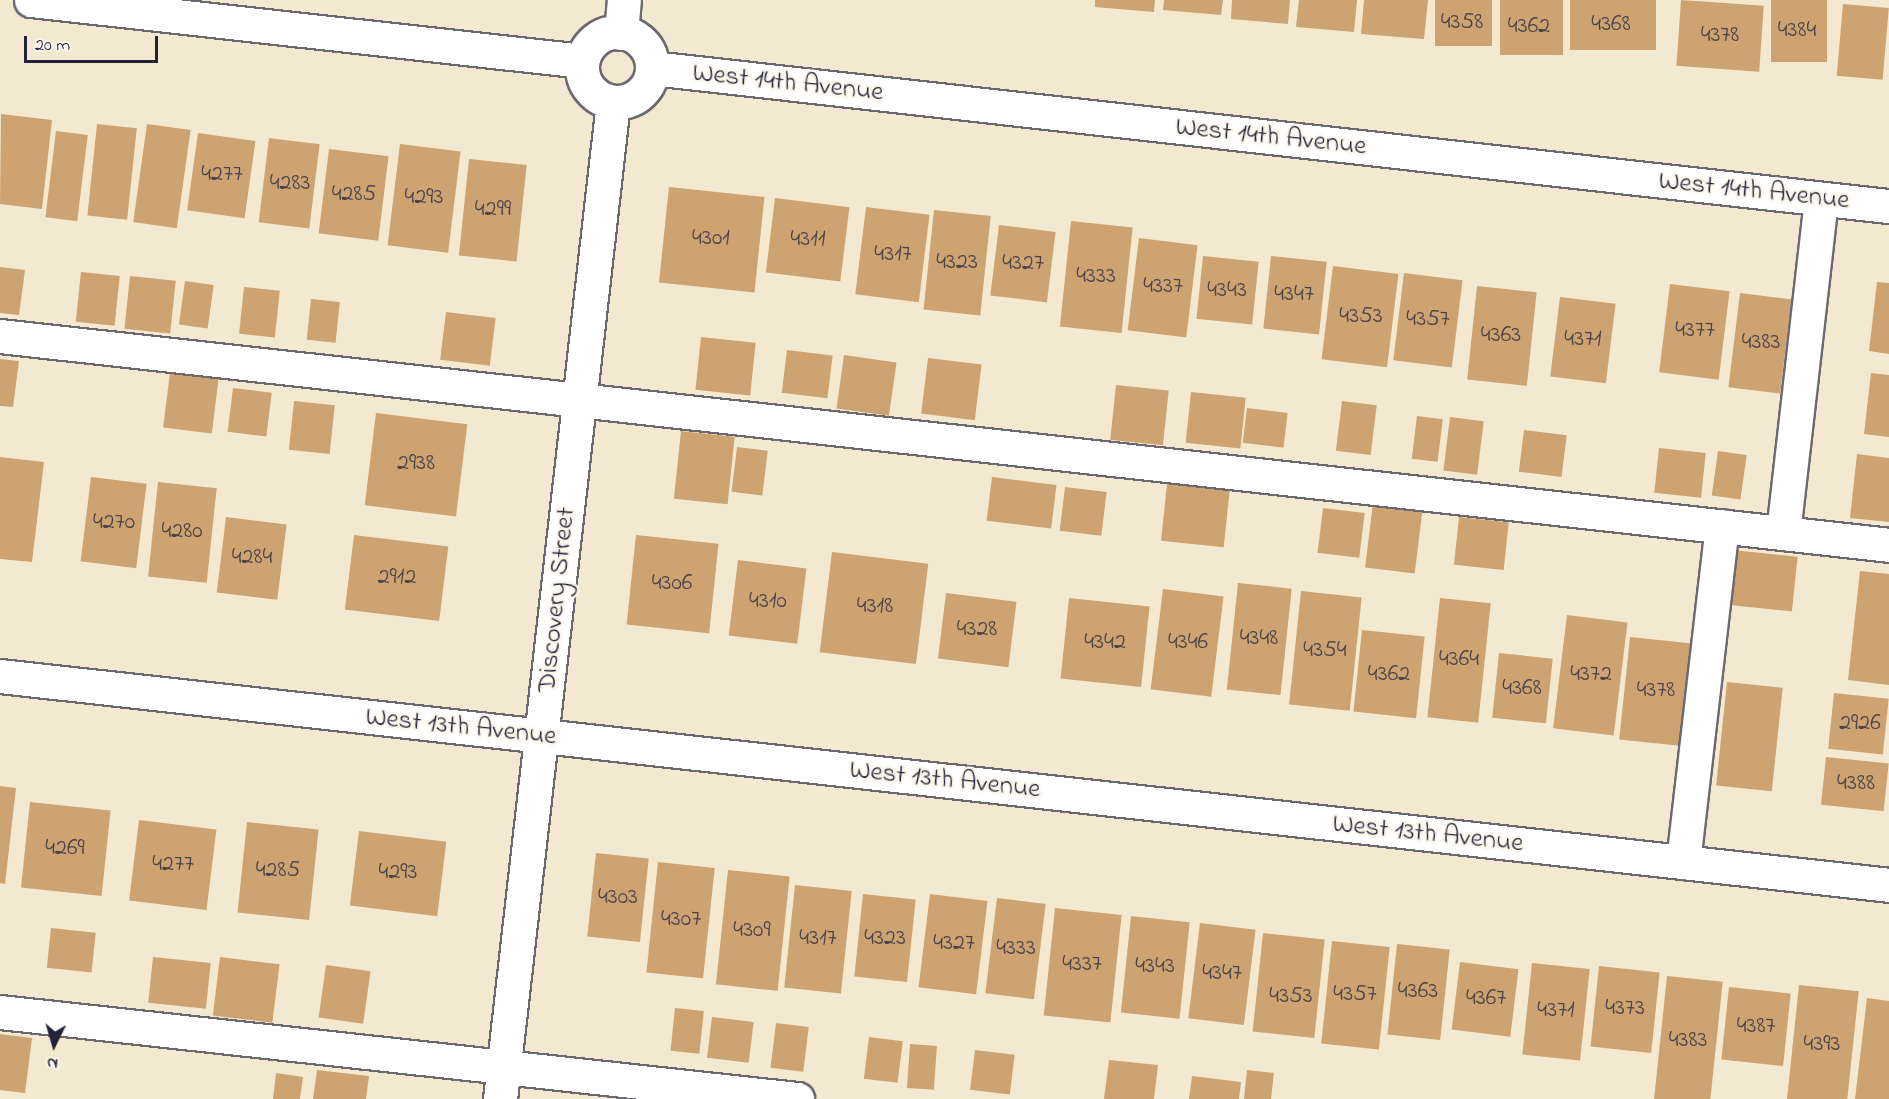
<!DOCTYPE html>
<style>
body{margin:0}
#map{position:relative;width:1889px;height:1099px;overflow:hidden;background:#f3e9d1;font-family:"Indie Flower",sans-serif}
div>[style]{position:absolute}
.building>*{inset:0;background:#cda471;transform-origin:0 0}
.roads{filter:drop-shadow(2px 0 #6b6870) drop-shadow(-2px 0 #6b6870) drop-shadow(0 2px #6b6870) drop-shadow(0 -2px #6b6870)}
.minor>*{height:33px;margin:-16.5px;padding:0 16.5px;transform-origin:16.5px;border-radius:16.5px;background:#fff}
.minor>.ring{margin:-16.5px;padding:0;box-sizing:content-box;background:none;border:33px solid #fff;border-radius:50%}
span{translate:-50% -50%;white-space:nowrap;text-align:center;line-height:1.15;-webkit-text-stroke:5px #fbf7ec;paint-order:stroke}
.number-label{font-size:24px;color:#4d4248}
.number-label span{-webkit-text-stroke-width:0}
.street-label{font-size:27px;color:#22223b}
.north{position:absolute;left:24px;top:1015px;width:60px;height:60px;-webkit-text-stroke:4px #fbf7ec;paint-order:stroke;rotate:185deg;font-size:16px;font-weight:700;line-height:24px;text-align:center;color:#22223b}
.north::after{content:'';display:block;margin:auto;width:21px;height:27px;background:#22223b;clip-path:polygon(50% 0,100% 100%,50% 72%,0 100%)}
.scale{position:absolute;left:24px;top:36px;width:134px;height:27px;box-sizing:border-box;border:3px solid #22223b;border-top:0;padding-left:8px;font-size:18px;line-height:21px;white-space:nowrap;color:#22223b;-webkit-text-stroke:4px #fbf7ec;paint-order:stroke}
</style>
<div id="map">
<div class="building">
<i style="clip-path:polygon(1095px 0,1155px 0,1154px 12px,1095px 7px)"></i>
<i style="clip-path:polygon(1164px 0,1223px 0,1221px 15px,1163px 10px)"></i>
<i style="clip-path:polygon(1232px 0,1290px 0,1288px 24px,1231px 19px)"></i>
<i style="clip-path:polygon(1299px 0,1357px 0,1354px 32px,1296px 27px)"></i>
<i style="clip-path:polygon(1364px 0,1428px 0,1424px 39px,1361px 34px)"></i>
<i style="left:1435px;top:0;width:57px;height:46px"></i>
<i style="left:1500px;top:0;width:63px;height:55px"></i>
<i style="left:1570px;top:0;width:86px;height:50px"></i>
<i style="left:1681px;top:0;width:83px;height:66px;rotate:4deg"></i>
<i style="left:1771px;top:0;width:56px;height:62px"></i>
<i style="left:1843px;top:4px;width:46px;height:72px;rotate:5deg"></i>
<i style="clip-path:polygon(1px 114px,52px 120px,42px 209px,0 204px)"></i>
<i style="left:97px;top:124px;width:40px;height:92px;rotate:6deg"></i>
<i style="left:147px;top:124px;width:44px;height:99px;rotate:8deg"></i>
<i style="left:56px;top:131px;width:32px;height:87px;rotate:7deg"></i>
<i style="left:198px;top:133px;width:58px;height:78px;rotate:8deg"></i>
<i style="left:269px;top:138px;width:51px;height:85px;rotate:7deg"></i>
<i style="left:400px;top:144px;width:61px;height:102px;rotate:7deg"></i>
<i style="left:329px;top:149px;width:60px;height:85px;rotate:7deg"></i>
<i style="left:469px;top:159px;width:58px;height:97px;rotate:6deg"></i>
<i style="left:669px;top:187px;width:96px;height:96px;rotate:6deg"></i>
<i style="left:775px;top:198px;width:75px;height:75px;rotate:7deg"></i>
<i style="left:866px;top:207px;width:64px;height:88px;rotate:7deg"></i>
<i style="left:934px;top:210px;width:57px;height:100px;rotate:6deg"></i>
<i style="left:1071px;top:221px;width:62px;height:106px;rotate:6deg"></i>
<i style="left:999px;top:225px;width:57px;height:71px;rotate:7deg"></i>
<i style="left:1139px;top:238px;width:59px;height:93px;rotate:7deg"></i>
<i style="left:1203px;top:256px;width:56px;height:63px;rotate:6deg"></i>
<i style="left:1271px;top:256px;width:56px;height:73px;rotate:6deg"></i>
<i style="left:1333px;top:266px;width:66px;height:94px;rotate:7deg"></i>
<i style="clip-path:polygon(0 267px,25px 270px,19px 315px,0 313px)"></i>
<i style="left:81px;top:272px;width:39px;height:50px;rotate:6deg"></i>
<i style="left:1404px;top:273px;width:59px;height:88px;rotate:7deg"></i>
<i style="left:130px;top:276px;width:46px;height:53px;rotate:6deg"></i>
<i style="left:185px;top:281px;width:29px;height:44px;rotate:8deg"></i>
<i style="clip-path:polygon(1877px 282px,1889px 283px,1889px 354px,1869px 351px)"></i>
<i style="left:1670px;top:284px;width:60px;height:89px;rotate:7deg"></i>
<i style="left:1477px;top:286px;width:60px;height:94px;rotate:6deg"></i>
<i style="left:244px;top:287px;width:36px;height:47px;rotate:6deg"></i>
<i style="left:1740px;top:293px;width:52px;height:95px;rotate:7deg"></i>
<i style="left:1560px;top:297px;width:56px;height:80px;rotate:7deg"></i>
<i style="left:311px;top:299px;width:29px;height:41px;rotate:6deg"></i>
<i style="left:446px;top:312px;width:50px;height:48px;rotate:7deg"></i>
<i style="left:701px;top:337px;width:55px;height:53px;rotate:6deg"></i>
<i style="left:787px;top:350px;width:46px;height:43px;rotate:7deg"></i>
<i style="left:844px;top:355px;width:53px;height:54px;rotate:8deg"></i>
<i style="left:928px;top:358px;width:54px;height:56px;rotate:7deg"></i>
<i style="clip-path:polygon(0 359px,19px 361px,13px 407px,0 406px)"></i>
<i style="left:171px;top:364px;width:49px;height:64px;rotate:7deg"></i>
<i style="clip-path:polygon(1871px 373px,1889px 375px,1889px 437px,1864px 434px)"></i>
<i style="left:1116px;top:385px;width:53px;height:55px;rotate:6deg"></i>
<i style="left:233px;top:388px;width:39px;height:44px;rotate:7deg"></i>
<i style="left:1191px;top:392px;width:55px;height:51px;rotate:6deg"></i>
<i style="left:294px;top:401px;width:41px;height:49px;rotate:6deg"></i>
<i style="left:1342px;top:401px;width:35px;height:50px;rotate:7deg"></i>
<i style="left:1247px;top:408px;width:41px;height:35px;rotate:7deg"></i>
<i style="left:376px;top:413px;width:92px;height:93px;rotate:7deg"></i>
<i style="left:1417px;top:416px;width:26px;height:43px;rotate:7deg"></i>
<i style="left:1450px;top:417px;width:34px;height:54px;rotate:7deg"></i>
<i style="left:1524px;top:430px;width:43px;height:42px;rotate:7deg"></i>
<i style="left:681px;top:431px;width:54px;height:68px;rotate:6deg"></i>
<i style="left:737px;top:447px;width:31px;height:45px;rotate:7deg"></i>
<i style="left:1659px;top:448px;width:47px;height:45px;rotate:6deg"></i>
<i style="left:1718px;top:451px;width:29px;height:45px;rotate:8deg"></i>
<i style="clip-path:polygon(1857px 454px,1889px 458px,1889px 522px,1850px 518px)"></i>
<i style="clip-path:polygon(0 457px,44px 462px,32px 562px,0 559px)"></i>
<i style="left:91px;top:477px;width:56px;height:85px;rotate:7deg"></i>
<i style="left:992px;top:477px;width:65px;height:44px;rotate:7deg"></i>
<i style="left:158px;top:482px;width:59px;height:95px;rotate:6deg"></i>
<i style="left:1167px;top:484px;width:63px;height:57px;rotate:6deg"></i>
<i style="left:1065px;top:487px;width:42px;height:44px;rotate:7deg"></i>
<i style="left:1373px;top:503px;width:50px;height:65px;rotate:7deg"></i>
<i style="left:1323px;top:508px;width:42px;height:45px;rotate:7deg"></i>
<i style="left:226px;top:517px;width:61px;height:76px;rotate:7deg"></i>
<i style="left:1459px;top:517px;width:50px;height:48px;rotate:6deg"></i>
<i style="left:354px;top:535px;width:95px;height:75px;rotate:7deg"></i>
<i style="left:636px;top:535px;width:83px;height:90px;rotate:6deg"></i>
<i style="left:1733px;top:550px;width:65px;height:55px;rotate:6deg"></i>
<i style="left:832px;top:552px;width:97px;height:101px;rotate:7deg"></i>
<i style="left:738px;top:560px;width:69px;height:76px;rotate:7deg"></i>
<i style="clip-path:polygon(1860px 571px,1889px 574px,1889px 685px,1848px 680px)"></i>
<i style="left:1238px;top:583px;width:54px;height:107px;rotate:6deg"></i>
<i style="left:1163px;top:589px;width:61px;height:101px;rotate:7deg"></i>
<i style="left:1301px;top:591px;width:61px;height:114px;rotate:6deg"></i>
<i style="left:946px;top:593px;width:71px;height:66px;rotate:7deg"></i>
<i style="left:1069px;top:598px;width:81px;height:81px;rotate:6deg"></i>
<i style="left:1440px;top:598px;width:51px;height:120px;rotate:6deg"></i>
<i style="left:1567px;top:615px;width:61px;height:114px;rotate:7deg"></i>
<i style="left:1362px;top:630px;width:63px;height:82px;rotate:6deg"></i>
<i style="left:1630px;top:637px;width:63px;height:103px;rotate:6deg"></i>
<i style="left:1499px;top:653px;width:54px;height:65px;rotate:6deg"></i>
<i style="left:1727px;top:682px;width:56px;height:104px;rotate:6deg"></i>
<i style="left:1834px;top:693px;width:55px;height:56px;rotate:6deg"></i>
<i style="left:1826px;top:757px;width:63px;height:48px;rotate:6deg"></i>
<i style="clip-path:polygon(0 786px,16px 788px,5px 884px,0 883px)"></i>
<i style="left:30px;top:802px;width:81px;height:86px;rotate:6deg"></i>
<i style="left:139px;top:820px;width:78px;height:81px;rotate:7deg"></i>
<i style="left:247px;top:822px;width:72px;height:91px;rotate:6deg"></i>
<i style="left:359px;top:831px;width:88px;height:75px;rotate:7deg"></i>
<i style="left:596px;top:853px;width:53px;height:84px;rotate:6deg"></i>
<i style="left:658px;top:862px;width:57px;height:111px;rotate:6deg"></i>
<i style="left:728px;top:870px;width:62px;height:115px;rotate:6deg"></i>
<i style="left:795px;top:885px;width:57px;height:103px;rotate:6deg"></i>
<i style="left:863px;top:894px;width:53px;height:83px;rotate:6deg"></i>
<i style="left:930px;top:894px;width:58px;height:94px;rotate:7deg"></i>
<i style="left:997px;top:898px;width:49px;height:96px;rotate:7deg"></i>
<i style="left:1055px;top:908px;width:67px;height:108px;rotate:6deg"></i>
<i style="left:1131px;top:916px;width:59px;height:97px;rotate:6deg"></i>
<i style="left:1200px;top:923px;width:56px;height:96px;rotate:7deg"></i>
<i style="left:51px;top:928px;width:45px;height:40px;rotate:6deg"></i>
<i style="left:1263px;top:933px;width:62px;height:99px;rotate:6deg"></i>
<i style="left:1332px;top:941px;width:58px;height:103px;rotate:6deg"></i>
<i style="left:1397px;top:944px;width:53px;height:91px;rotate:6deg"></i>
<i style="left:153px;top:957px;width:58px;height:46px;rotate:6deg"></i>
<i style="left:220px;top:957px;width:60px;height:59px;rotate:7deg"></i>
<i style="left:1460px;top:962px;width:59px;height:68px;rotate:7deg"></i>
<i style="left:1532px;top:963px;width:58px;height:92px;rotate:6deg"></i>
<i style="left:326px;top:965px;width:45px;height:53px;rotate:8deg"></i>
<i style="left:1599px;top:966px;width:61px;height:81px;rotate:6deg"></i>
<i style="left:1667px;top:976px;width:56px;height:124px;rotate:6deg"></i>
<i style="left:1799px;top:985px;width:60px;height:115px;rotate:6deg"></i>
<i style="left:1729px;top:987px;width:62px;height:73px;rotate:6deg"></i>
<i style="clip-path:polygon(1867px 998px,1889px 1001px,1889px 1099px,1855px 1099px)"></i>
<i style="left:675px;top:1008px;width:29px;height:43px;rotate:6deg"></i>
<i style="left:712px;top:1017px;width:42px;height:41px;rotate:7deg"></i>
<i style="left:776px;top:1023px;width:33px;height:45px;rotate:7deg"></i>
<i style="clip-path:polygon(0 1034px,32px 1038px,25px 1093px,0 1090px)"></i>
<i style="left:869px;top:1037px;width:34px;height:42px;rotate:7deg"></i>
<i style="left:910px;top:1044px;width:27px;height:44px;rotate:4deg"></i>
<i style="left:975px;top:1050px;width:40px;height:40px;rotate:7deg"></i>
<i style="clip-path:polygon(1109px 1060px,1158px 1065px,1154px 1099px,1104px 1099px)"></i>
<i style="clip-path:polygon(317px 1070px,369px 1076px,366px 1099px,313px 1099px)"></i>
<i style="left:1247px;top:1070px;width:27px;height:29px;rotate:6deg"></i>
<i style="clip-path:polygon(276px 1073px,303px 1077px,300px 1099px,273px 1099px)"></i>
<i style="clip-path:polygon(1192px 1076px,1241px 1082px,1239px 1099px,1189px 1099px)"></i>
</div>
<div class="roads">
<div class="minor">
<i style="left:31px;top:0;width:555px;rotate:6.31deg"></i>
<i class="ring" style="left:582px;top:32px;width:37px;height:37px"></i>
<i style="left:621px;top:33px;width:33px;rotate:-85deg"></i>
<i style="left:652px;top:68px;width:1245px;rotate:6.37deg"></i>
<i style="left:0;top:336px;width:1901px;rotate:6.31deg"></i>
<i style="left:1783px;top:533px;width:336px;rotate:-83.5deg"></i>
<i style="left:0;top:676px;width:1901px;rotate:6.31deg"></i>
<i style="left:1683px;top:862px;width:338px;rotate:-83.4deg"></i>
<i style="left:0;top:1012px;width:802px;rotate:6.23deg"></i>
<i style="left:500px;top:1099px;width:1003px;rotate:-83.53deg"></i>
</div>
</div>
<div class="number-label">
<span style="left:1462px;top:23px">4358</span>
<span style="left:1611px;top:25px">4368</span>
<span style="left:1529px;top:27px">4362</span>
<span style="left:1797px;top:31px">4384</span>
<span style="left:1720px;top:36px">4378</span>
<span style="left:222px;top:175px">4277</span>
<span style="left:290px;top:184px">4283</span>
<span style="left:354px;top:195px">4285</span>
<span style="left:424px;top:198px">4293</span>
<span style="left:493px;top:210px">4299</span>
<span style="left:711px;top:239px">4301</span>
<span style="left:808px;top:240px">4311</span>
<span style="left:893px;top:255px">4317</span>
<span style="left:957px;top:263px">4323</span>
<span style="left:1023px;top:264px">4327</span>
<span style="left:1096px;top:277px">4333</span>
<span style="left:1163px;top:287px">4337</span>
<span style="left:1227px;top:291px">4343</span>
<span style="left:1294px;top:295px">4347</span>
<span style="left:1361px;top:317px">4353</span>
<span style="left:1428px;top:320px">4357</span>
<span style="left:1695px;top:331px">4377</span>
<span style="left:1501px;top:336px">4363</span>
<span style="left:1583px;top:340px">4371</span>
<span style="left:1761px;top:343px">4383</span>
<span style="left:416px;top:464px">2938</span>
<span style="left:114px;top:523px">4270</span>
<span style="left:182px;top:532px">4280</span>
<span style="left:252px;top:558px">4284</span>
<span style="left:397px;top:578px">2912</span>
<span style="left:672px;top:584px">4306</span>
<span style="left:768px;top:602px">4310</span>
<span style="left:875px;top:607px">4318</span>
<span style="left:977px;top:630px">4328</span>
<span style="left:1259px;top:639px">4348</span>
<span style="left:1105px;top:643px">4342</span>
<span style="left:1188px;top:643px">4346</span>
<span style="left:1325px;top:651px">4354</span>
<span style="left:1459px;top:660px">4364</span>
<span style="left:1389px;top:675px">4362</span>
<span style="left:1591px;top:675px">4372</span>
<span style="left:1522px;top:689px">4368</span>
<span style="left:1656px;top:691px">4378</span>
<span style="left:1860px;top:724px">2926</span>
<span style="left:1856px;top:784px">4388</span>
<span style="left:65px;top:849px">4269</span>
<span style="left:173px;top:865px">4277</span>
<span style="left:278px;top:871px">4285</span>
<span style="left:398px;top:873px">4293</span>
<span style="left:618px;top:898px">4303</span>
<span style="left:681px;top:920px">4307</span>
<span style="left:752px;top:931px">4309</span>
<span style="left:818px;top:939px">4317</span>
<span style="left:885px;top:939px">4323</span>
<span style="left:954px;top:944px">4327</span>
<span style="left:1016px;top:949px">4333</span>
<span style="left:1082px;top:965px">4337</span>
<span style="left:1155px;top:967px">4343</span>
<span style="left:1222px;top:974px">4347</span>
<span style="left:1418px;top:992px">4363</span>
<span style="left:1355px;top:995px">4357</span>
<span style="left:1291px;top:997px">4353</span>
<span style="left:1486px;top:999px">4367</span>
<span style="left:1625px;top:1009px">4373</span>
<span style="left:1556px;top:1011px">4371</span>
<span style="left:1756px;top:1027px">4387</span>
<span style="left:1688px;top:1041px">4383</span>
<span style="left:1822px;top:1045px">4393</span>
</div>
<div class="street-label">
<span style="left:788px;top:83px;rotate:6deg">West 14th Avenue</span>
<span style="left:1271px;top:137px;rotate:6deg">West 14th Avenue</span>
<span style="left:1754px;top:191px;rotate:6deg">West 14th Avenue</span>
<span style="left:557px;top:600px;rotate:-84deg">Discovery Street</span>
<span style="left:461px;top:727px;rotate:6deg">West 13th Avenue</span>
<span style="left:945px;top:780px;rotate:6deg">West 13th Avenue</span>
<span style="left:1428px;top:834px;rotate:6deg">West 13th Avenue</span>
</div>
<div class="north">N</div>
<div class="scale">20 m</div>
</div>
